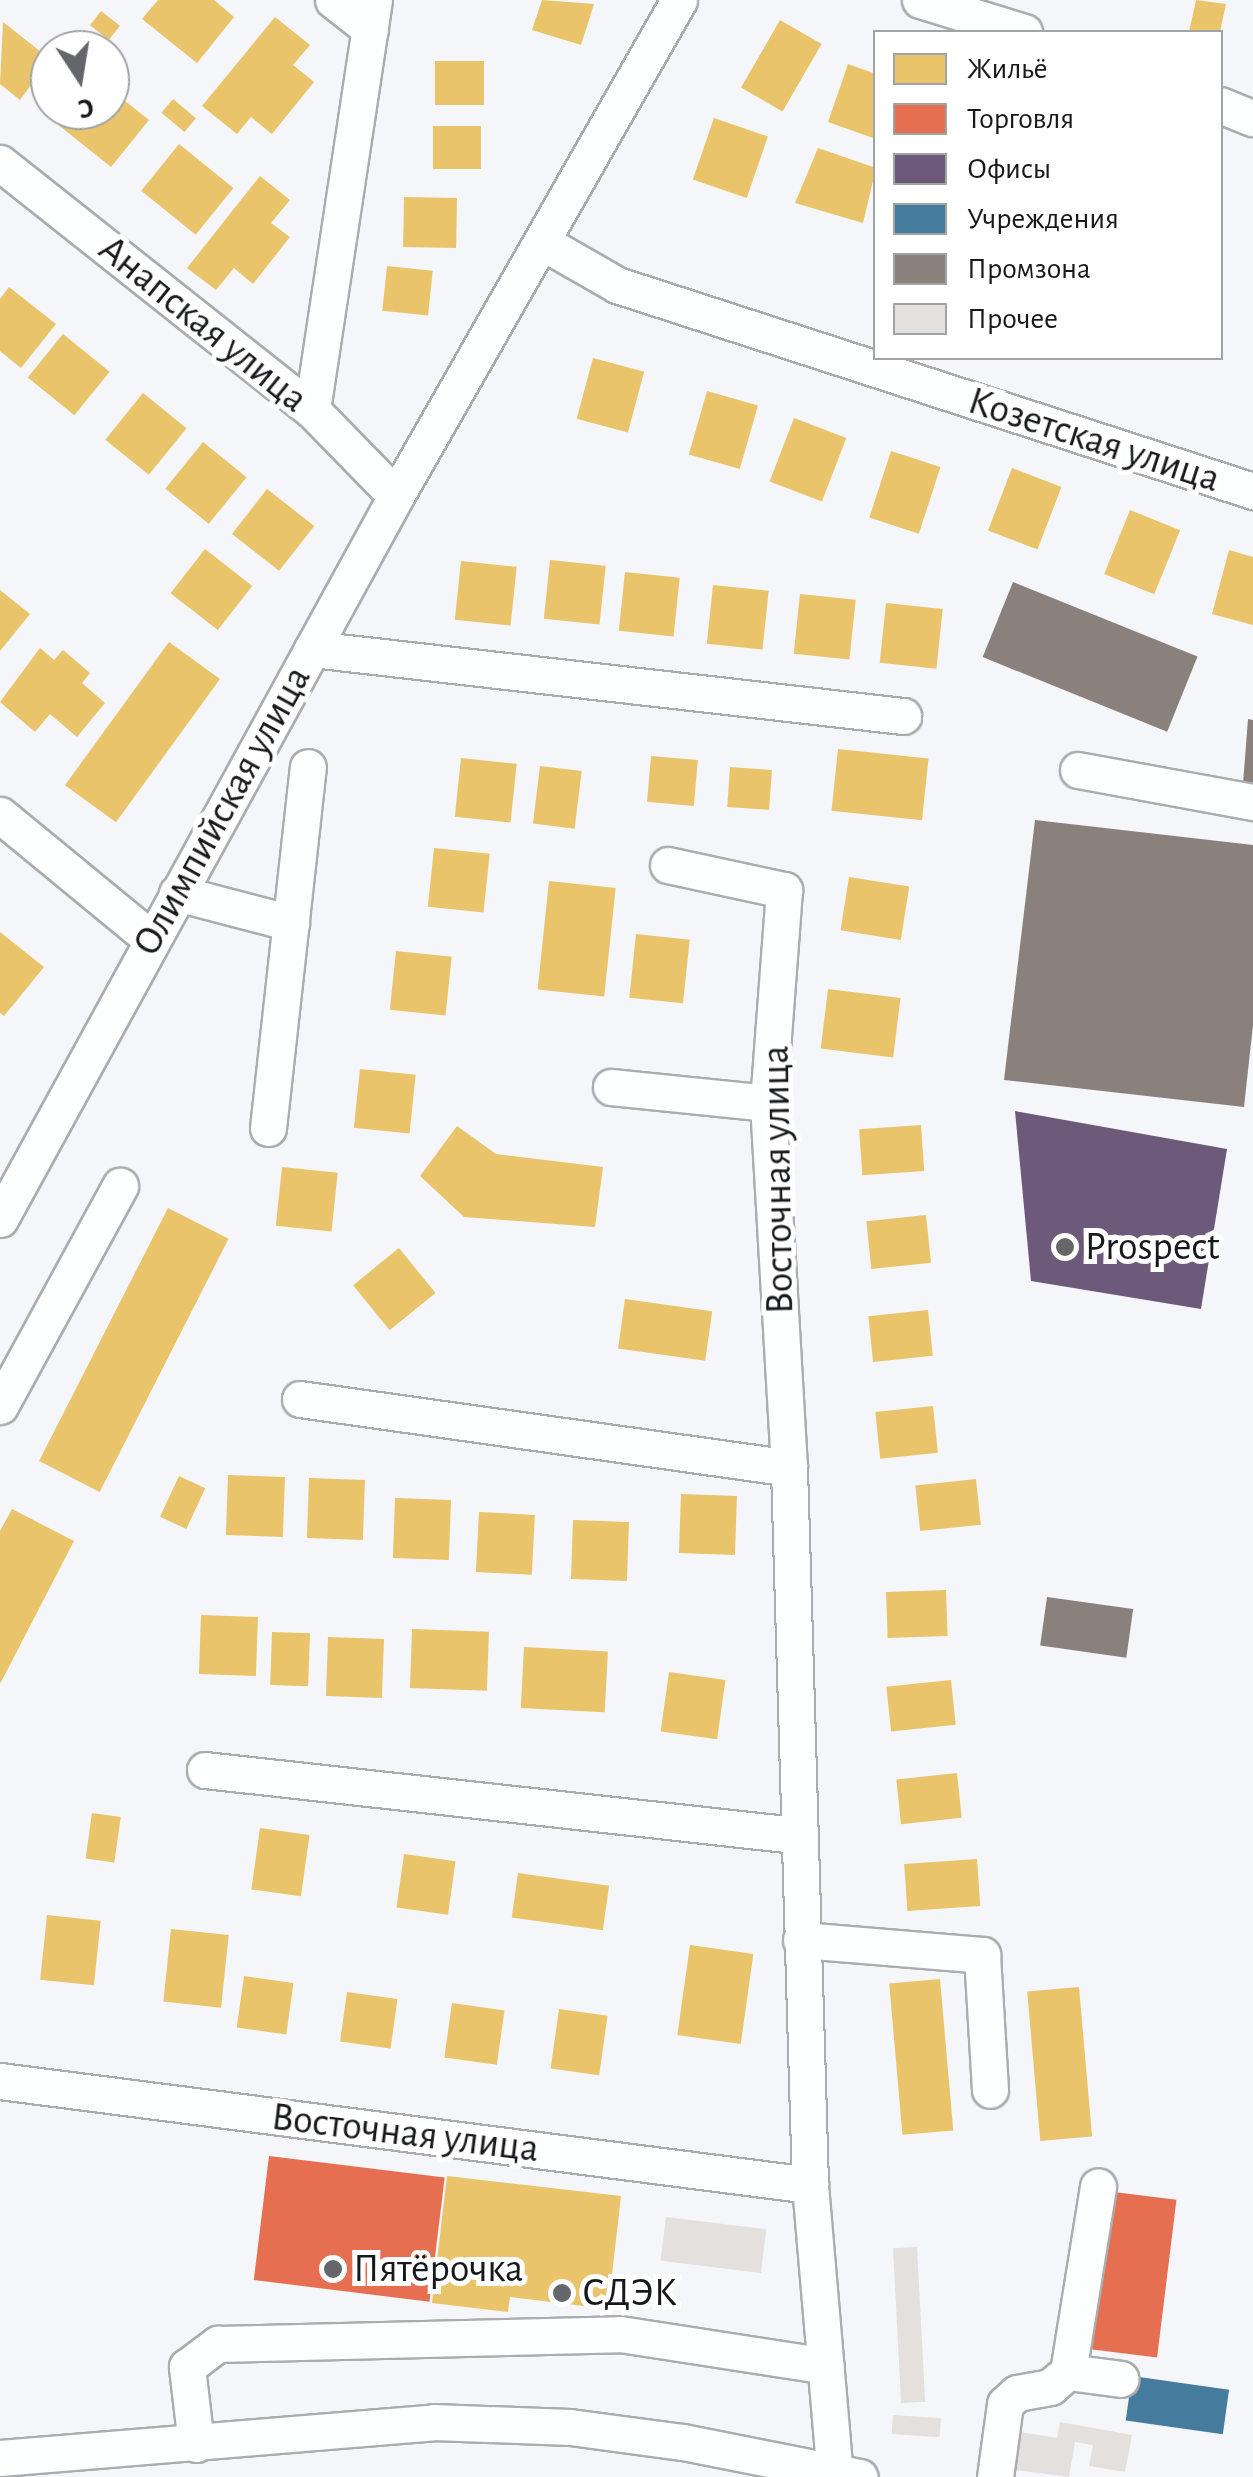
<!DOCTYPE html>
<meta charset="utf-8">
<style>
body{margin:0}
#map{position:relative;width:1253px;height:2477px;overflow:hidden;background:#f4f6fa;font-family:"Alegreya Sans",sans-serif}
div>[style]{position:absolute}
.homes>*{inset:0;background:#e9c46a;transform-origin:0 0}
.shops>*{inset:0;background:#e76f51;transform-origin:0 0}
.offices>*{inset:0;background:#6d597a}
.public>*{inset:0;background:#457b9d;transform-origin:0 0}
.industry>*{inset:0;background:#8a817c;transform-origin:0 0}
.building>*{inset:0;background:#e3e0dd;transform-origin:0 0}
.roads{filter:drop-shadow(2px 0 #aaacaf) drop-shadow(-2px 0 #aaacaf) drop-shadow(0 2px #aaacaf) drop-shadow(0 -2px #aaacaf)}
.minor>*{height:35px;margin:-17.5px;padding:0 17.5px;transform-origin:17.5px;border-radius:17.5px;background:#fdfefe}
.dots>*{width:28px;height:28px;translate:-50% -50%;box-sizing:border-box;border:5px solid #fff;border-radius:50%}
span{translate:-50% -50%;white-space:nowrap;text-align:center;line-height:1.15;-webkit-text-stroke:10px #fff;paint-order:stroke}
.street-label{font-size:40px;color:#17181b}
.poi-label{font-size:40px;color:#17181b}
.left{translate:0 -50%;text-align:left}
.legend{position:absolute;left:873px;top:30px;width:350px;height:330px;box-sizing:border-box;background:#fff;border:2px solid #a2a3a4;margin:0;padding:12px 18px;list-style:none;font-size:30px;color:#17181b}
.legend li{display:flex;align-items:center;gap:20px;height:50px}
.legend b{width:50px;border:2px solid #a2a3a4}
.north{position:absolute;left:30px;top:30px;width:100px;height:100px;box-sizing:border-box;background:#fff;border:2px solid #a2a3a4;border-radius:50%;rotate:168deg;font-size:28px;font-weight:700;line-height:40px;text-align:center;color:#17181b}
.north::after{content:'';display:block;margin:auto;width:35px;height:45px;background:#646669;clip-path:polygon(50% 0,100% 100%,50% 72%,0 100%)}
</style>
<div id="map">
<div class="homes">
<i style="clip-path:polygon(158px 0,214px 0,234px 17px,197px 63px,142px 19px)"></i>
<i style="clip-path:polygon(542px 0,594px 4px,581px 45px,532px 30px)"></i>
<i style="clip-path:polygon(1196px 0,1226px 4px,1220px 32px,1189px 32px)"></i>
<i style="left:101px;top:11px;width:24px;height:18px;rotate:38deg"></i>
<i style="clip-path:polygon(275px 17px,310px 45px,293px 65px,314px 82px,272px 134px,251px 117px,237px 134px,202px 106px)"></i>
<i style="left:780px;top:20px;width:48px;height:78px;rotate:30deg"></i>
<i style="clip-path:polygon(3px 22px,50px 59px,20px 100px,0 84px)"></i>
<i style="left:435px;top:61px;width:49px;height:44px"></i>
<i style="clip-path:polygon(848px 64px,876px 74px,876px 139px,828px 122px)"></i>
<i style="clip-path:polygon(110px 89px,149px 120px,111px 167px,56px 123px,66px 110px,110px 110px)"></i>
<i style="left:173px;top:99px;width:30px;height:18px;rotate:40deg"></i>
<i style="left:714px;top:118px;width:57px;height:65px;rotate:19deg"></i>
<i style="left:433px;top:126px;width:48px;height:43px"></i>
<i style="left:179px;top:144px;width:70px;height:60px;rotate:39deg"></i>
<i style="clip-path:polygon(818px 148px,876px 168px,863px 223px,795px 203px)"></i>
<i style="clip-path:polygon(260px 176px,290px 200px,271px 223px,290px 237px,253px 284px,234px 268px,216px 290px,187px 268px)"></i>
<i style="left:404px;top:197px;width:53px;height:50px;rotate:1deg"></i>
<i style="left:387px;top:266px;width:46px;height:45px;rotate:6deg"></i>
<i style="clip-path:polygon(9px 287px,56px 324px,21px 368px,0 351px,0 299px)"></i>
<i style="left:63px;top:334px;width:60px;height:56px;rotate:39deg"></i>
<i style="left:593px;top:358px;width:53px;height:63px;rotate:15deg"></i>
<i style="left:707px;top:391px;width:53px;height:66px;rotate:16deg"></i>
<i style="left:143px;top:393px;width:56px;height:60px;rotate:39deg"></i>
<i style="left:794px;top:418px;width:56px;height:68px;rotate:21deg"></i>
<i style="left:203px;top:442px;width:56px;height:60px;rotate:39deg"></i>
<i style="left:891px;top:451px;width:52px;height:70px;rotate:18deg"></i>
<i style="left:1012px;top:468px;width:53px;height:67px;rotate:21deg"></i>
<i style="left:267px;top:489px;width:60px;height:57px;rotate:38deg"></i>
<i style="left:1130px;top:510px;width:54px;height:69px;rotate:22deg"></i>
<i style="left:205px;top:549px;width:60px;height:56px;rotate:38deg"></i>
<i style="clip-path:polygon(1229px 550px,1253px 557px,1253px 625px,1212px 614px)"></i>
<i style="left:550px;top:560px;width:56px;height:59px;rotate:6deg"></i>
<i style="left:461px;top:561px;width:56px;height:59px;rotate:6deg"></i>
<i style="left:625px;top:572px;width:55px;height:59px;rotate:6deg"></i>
<i style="left:713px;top:585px;width:56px;height:59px;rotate:6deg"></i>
<i style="clip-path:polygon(0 590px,30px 614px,0 651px)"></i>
<i style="left:800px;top:594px;width:56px;height:60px;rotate:6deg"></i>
<i style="left:886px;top:603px;width:57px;height:60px;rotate:6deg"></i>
<i style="left:169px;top:642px;width:63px;height:177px;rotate:36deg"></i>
<i style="clip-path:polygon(40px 648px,54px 660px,63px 650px,90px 673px,82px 683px,105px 703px,77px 737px,50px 714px,35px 732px,0 702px)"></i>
<i style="left:838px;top:749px;width:91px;height:62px;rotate:6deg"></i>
<i style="left:651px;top:756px;width:47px;height:46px;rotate:5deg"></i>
<i style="left:461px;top:758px;width:56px;height:59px;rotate:6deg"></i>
<i style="left:540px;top:766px;width:42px;height:58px;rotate:7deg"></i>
<i style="left:730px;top:767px;width:42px;height:40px;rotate:4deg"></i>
<i style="left:434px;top:848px;width:56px;height:59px;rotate:6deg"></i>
<i style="left:849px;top:877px;width:61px;height:54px;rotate:9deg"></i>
<i style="left:549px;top:881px;width:67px;height:109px;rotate:6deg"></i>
<i style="clip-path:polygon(0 932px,44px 967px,4px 1016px,0 1013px)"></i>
<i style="left:636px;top:934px;width:54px;height:64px;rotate:6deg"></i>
<i style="left:396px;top:951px;width:56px;height:59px;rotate:6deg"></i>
<i style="left:828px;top:989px;width:73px;height:60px;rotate:7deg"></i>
<i style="left:360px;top:1069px;width:56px;height:59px;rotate:6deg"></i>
<i style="left:921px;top:1125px;width:46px;height:62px;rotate:86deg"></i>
<i style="clip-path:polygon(457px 1126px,496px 1154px,603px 1167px,595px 1227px,464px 1217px,420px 1176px)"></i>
<i style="left:282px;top:1167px;width:56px;height:59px;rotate:6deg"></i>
<i style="left:168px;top:1208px;width:68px;height:284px;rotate:27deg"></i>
<i style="left:926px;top:1215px;width:48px;height:60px;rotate:84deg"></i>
<i style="left:399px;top:1248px;width:58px;height:59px;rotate:51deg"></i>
<i style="left:625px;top:1299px;width:88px;height:50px;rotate:8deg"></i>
<i style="left:928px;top:1310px;width:46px;height:60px;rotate:84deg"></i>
<i style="left:933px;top:1406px;width:47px;height:58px;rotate:84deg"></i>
<i style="left:228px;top:1475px;width:57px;height:60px;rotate:2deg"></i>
<i style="left:179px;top:1476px;width:29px;height:45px;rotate:25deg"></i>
<i style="left:309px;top:1478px;width:56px;height:60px;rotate:2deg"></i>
<i style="left:976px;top:1479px;width:46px;height:61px;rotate:84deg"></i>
<i style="left:681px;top:1494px;width:56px;height:59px;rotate:2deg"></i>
<i style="left:395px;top:1498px;width:56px;height:60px;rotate:2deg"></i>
<i style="clip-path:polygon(12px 1509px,74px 1541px,0 1684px,0 1531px)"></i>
<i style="left:479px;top:1512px;width:56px;height:60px;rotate:3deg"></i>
<i style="left:573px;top:1520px;width:56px;height:59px;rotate:2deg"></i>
<i style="left:946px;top:1590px;width:46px;height:60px;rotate:88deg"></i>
<i style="left:201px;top:1615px;width:57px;height:59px;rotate:2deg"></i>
<i style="left:412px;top:1629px;width:77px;height:59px;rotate:2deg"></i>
<i style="left:272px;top:1632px;width:38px;height:53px;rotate:2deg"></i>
<i style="left:328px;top:1637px;width:56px;height:59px;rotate:2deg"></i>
<i style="left:524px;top:1647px;width:84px;height:61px;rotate:3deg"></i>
<i style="left:669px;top:1672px;width:57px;height:60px;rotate:8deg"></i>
<i style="left:951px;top:1680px;width:45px;height:65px;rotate:84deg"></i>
<i style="left:957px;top:1773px;width:45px;height:61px;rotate:84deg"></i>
<i style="left:92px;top:1813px;width:29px;height:46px;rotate:8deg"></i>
<i style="left:260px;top:1828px;width:50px;height:62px;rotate:8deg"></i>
<i style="left:404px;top:1854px;width:52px;height:54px;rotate:8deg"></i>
<i style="left:977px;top:1859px;width:47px;height:73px;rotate:86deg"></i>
<i style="left:518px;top:1873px;width:92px;height:45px;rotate:8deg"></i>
<i style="left:47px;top:1915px;width:54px;height:65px;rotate:6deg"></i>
<i style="left:171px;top:1929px;width:58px;height:73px;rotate:6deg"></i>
<i style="left:690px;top:1945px;width:64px;height:91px;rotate:8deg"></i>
<i style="left:244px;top:1976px;width:50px;height:52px;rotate:8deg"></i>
<i style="left:940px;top:1979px;width:152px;height:51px;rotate:85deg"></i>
<i style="left:1079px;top:1987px;width:150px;height:52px;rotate:85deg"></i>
<i style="left:347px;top:1992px;width:51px;height:50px;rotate:8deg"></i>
<i style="left:452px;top:2003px;width:53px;height:55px;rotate:8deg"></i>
<i style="left:559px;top:2009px;width:49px;height:60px;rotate:8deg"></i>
<i style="clip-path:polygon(447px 2176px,621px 2196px,608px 2309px,510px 2297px,508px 2312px,432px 2303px)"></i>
</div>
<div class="shops">
<i style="left:269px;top:2156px;width:177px;height:125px;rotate:7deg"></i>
<i style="left:1106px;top:2191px;width:71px;height:159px;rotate:7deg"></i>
</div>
<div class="offices">
<i style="clip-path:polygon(1015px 1111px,1227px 1149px,1201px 1309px,1031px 1281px)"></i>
</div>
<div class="public">
<i style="left:1132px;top:2376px;width:98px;height:45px;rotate:8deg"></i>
</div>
<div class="industry">
<i style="left:1013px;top:582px;width:199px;height:81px;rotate:22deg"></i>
<i style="clip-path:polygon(1248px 719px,1253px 720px,1253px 784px,1243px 784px)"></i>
<i style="clip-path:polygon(1035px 820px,1253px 845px,1253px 1025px,1244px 1107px,1004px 1080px)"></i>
<i style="left:1047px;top:1597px;width:87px;height:49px;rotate:8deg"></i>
</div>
<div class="building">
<i style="left:666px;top:2217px;width:101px;height:44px;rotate:7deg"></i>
<i style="left:917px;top:2247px;width:155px;height:24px;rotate:87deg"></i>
<i style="left:893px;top:2415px;width:48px;height:19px;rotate:4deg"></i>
<i style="clip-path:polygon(1060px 2422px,1132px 2435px,1125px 2472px,1089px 2466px,1093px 2445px,1075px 2442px,1069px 2477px,1008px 2469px,1015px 2431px,1057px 2438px)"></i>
</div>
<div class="roads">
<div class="minor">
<i style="left:333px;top:0;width:47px;rotate:38.1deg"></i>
<i style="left:920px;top:0;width:109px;rotate:17.1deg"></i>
<i style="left:1220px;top:105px;width:35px;rotate:22deg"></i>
<i style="left:0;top:163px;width:398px;rotate:38.4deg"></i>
<i style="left:312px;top:410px;width:120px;rotate:45.7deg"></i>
<i style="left:542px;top:242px;width:86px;rotate:29.8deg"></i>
<i style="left:617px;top:285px;width:669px;rotate:17.95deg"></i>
<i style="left:312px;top:410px;width:415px;rotate:-81.4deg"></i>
<i style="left:312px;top:649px;width:595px;rotate:6.47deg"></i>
<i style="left:1078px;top:770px;width:178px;rotate:10.4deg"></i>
<i style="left:0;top:815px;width:195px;rotate:39.4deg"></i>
<i style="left:668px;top:865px;width:119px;rotate:12.2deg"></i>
<i style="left:784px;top:890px;width:214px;rotate:94.3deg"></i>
<i style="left:768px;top:1103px;width:366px;rotate:86.7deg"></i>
<i style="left:789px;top:1468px;width:717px;rotate:88.32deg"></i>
<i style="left:810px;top:2185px;width:293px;rotate:85.1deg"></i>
<i style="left:177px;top:893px;width:118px;rotate:14.7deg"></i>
<i style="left:611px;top:1087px;width:158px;rotate:5.8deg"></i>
<i style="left:268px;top:1128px;width:363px;rotate:-83.7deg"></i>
<i style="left:0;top:1219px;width:824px;rotate:-61.29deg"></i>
<i style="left:396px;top:496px;width:571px;rotate:-60.29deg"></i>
<i style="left:300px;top:1399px;width:494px;rotate:8deg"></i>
<i style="left:0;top:1406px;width:251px;rotate:-61.4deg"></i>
<i style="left:205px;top:1770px;width:594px;rotate:6.29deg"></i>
<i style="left:801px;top:1940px;width:182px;rotate:4.7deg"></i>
<i style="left:982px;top:1955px;width:135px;rotate:86.6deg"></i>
<i style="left:0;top:2081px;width:817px;rotate:7.32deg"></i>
<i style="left:1068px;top:2372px;width:188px;rotate:-80.8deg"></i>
<i style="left:196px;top:2444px;width:78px;rotate:-96.7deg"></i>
<i style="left:187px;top:2367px;width:39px;rotate:-37deg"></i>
<i style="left:218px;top:2344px;width:402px;rotate:-1.4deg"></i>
<i style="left:620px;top:2334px;width:208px;rotate:8.8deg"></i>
<i style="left:0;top:2458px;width:435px;rotate:-4.7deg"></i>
<i style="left:434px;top:2422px;width:136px;rotate:2.1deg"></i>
<i style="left:570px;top:2427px;width:114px;rotate:7.6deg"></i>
<i style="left:683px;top:2442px;width:180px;rotate:11.2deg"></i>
<i style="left:995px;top:2477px;width:74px;rotate:-82.2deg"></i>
<i style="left:1005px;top:2404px;width:16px;rotate:-43deg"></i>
<i style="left:1017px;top:2393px;width:34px;rotate:-10deg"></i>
<i style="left:1050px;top:2387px;width:23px;rotate:-40deg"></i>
<i style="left:1068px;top:2372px;width:53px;rotate:7.5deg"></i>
</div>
</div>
<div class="dots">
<i style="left:1065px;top:1247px;background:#646669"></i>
<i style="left:333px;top:2269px;background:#646669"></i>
<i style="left:562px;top:2293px;background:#646669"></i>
</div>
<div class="street-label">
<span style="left:203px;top:324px;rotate:39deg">Анапская улица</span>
<span style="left:1094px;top:440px;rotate:18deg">Козетская улица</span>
<span style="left:222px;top:811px;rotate:-61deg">Олимпийская улица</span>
<span style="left:778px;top:1180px;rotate:-91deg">Восточная улица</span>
<span style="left:405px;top:2133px;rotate:7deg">Восточная улица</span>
</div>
<div class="poi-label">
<span class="left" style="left:1085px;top:1247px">Prospect</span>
<span class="left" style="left:353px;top:2269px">Пятёрочка</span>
<span class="left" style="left:582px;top:2293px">СДЭК</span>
</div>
<ul class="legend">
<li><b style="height:28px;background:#e9c46a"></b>Жильё</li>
<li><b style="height:28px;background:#e76f51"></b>Торговля</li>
<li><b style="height:28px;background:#6d597a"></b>Офисы</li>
<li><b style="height:28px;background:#457b9d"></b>Учреждения</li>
<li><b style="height:28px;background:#8a817c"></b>Промзона</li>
<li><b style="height:28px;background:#e3e0dd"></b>Прочее</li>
</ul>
<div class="north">С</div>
</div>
